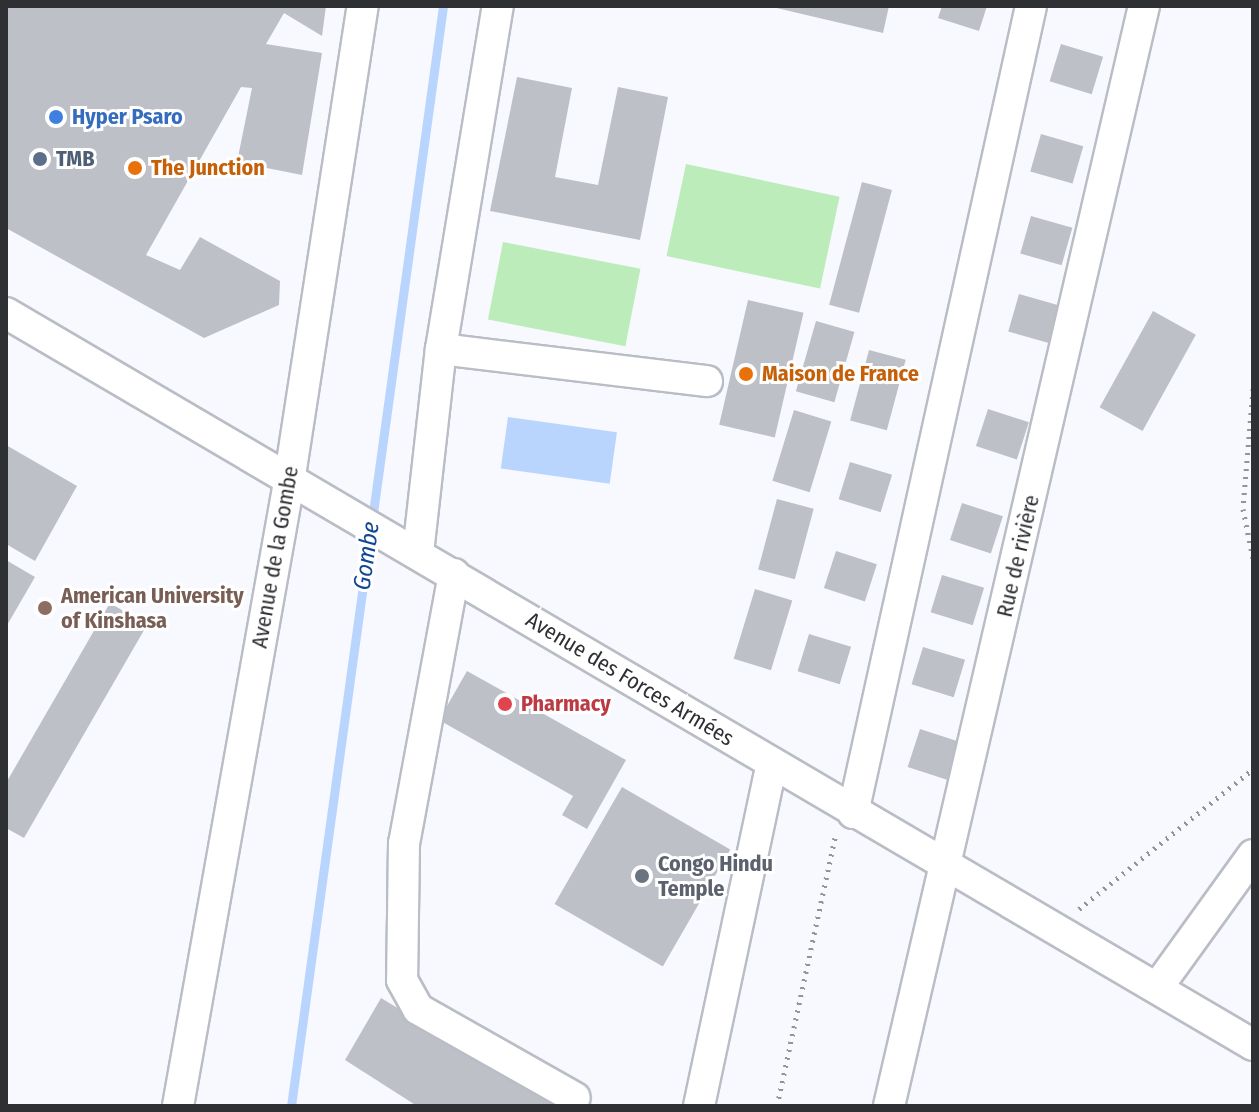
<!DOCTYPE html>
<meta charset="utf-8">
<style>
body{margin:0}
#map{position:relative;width:1259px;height:1112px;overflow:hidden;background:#f7f9fe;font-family:"Fira Sans Condensed",sans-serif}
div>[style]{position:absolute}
.green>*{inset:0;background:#bcecba;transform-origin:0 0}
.water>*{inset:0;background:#bad5fd;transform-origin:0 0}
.stream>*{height:9px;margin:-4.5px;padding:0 4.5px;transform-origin:4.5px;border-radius:4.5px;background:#bad5fd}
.building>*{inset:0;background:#bec0c8;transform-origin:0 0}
.path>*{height:5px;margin-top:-2.5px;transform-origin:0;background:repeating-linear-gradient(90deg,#929498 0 2px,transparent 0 8px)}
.roads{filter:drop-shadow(2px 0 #babdc5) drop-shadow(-2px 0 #babdc5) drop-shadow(0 2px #babdc5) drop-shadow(0 -2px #babdc5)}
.minor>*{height:30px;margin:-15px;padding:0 15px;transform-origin:15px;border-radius:15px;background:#fff}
.dots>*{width:22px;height:22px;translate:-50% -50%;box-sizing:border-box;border:4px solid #fff;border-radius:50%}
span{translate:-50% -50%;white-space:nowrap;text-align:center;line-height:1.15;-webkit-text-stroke:6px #fff;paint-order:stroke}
.shop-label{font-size:22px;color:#366cbe;font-weight:700}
.left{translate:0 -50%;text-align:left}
.service-label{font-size:22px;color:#4e5e75;font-weight:700}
.food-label{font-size:22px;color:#c56008;font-weight:700}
.street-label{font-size:22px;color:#2f3033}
.education-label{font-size:22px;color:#785e54;font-weight:700}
.health-label{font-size:22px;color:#be3a42;font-weight:700}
.worship-label{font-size:22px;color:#5b616d;font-weight:700}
.water-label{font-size:24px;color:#124792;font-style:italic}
.frame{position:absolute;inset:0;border:8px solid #2f3033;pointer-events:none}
</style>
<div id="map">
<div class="green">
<i style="left:686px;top:164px;width:157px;height:94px;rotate:12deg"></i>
<i style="left:503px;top:242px;width:140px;height:79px;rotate:11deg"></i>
</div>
<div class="water">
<i style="left:508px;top:417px;width:110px;height:52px;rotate:8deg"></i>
</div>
<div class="stream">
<i style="left:291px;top:1106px;width:1110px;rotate:-82.13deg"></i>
</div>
<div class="building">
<i style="clip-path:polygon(6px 6px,326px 6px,322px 36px,284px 13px,266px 44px,322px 53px,302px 175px,237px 162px,252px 88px,241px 87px,146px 255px,180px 270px,200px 237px,280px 281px,279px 305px,204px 338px,6px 228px)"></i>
<i style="clip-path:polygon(768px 6px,889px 6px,883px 33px)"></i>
<i style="clip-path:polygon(942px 6px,987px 6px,979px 31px,938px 18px)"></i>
<i style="left:1061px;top:44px;width:44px;height:39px;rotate:17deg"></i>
<i style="clip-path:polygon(517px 77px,572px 88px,555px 177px,598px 185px,618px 87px,668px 97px,640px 240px,490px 211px)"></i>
<i style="left:1041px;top:134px;width:44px;height:39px;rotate:16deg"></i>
<i style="left:862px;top:182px;width:31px;height:127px;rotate:15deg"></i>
<i style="left:1031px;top:216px;width:43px;height:39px;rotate:16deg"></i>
<i style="left:1019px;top:294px;width:43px;height:39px;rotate:16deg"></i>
<i style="left:748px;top:300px;width:57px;height:128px;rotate:13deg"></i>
<i style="left:1153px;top:311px;width:49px;height:110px;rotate:29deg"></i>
<i style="left:816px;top:321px;width:40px;height:73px;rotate:16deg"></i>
<i style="left:869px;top:350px;width:38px;height:73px;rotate:15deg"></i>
<i style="left:988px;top:409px;width:43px;height:39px;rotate:18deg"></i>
<i style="left:794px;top:410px;width:39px;height:74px;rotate:17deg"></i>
<i style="clip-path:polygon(6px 445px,77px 486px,35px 561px,6px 544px)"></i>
<i style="left:850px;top:462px;width:44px;height:39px;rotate:17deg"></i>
<i style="left:777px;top:499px;width:38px;height:73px;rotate:15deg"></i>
<i style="left:962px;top:503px;width:43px;height:39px;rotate:18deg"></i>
<i style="left:836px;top:551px;width:43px;height:39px;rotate:18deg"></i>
<i style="clip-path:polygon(6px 560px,35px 577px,6px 627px)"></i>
<i style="left:942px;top:575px;width:44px;height:39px;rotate:17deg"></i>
<i style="left:755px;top:589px;width:39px;height:73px;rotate:17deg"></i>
<i style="clip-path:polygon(110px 603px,147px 625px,24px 838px,6px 828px,6px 783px)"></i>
<i style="left:809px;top:634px;width:44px;height:39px;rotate:17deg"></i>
<i style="left:923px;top:647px;width:44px;height:39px;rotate:17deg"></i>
<i style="clip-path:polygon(467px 671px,626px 760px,587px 829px,562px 815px,573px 796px,439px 720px)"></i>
<i style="left:920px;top:729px;width:43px;height:40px;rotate:18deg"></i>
<i style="left:622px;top:787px;width:125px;height:135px;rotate:30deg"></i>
<i style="clip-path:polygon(381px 998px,560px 1106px,417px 1106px,345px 1060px)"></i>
</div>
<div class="path">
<i style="left:1253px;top:389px;width:120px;rotate:94.8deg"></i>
<i style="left:1243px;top:509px;width:50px;rotate:78.5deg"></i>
<i style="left:1079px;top:909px;width:223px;rotate:-38.8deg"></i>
<i style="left:777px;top:1106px;width:279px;rotate:-77.8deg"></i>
</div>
<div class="roads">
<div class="minor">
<i style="left:6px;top:313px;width:1446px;rotate:30.41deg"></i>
<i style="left:441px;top:349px;width:268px;rotate:6.9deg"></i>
<i style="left:418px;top:553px;width:205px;rotate:-83.6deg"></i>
<i style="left:441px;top:349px;width:348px;rotate:-80.6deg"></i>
<i style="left:454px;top:574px;width:274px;rotate:100.5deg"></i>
<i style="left:404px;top:843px;width:137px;rotate:90.8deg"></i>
<i style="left:402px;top:980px;width:33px;rotate:61deg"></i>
<i style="left:418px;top:1009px;width:180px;rotate:29.5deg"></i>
<i style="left:853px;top:813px;width:826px;rotate:-77.56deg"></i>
<i style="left:1157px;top:988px;width:164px;rotate:-54.2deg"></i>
<i style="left:178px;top:1106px;width:634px;rotate:-79.91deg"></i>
<i style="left:289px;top:482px;width:482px;rotate:-81.2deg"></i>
<i style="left:699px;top:1106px;width:350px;rotate:-78deg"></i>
<i style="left:889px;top:1106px;width:1129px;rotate:-76.95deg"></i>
</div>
</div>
<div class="dots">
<i style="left:56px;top:117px;background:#3f7fe0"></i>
<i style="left:40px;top:159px;background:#5c6f8a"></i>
<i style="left:135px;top:168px;background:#e8710a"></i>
<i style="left:746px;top:374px;background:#e8710a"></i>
<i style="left:45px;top:608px;background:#8d6e63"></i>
<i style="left:505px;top:704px;background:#e0444e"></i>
<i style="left:642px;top:876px;background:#6b7280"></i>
</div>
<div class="shop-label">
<span class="left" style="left:72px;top:117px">Hyper Psaro</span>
</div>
<div class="service-label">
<span class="left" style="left:56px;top:159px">TMB</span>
</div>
<div class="food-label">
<span class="left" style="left:151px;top:168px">The Junction</span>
<span class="left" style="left:762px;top:374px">Maison de France</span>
</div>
<div class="street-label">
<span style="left:1018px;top:556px;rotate:-77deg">Rue de rivière</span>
<span style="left:275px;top:557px;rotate:-80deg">Avenue de la Gombe</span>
<span style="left:630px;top:679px;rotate:31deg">Avenue des Forces Armées</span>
</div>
<div class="education-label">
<span class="left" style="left:61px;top:608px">American University<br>of Kinshasa</span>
</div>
<div class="health-label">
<span class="left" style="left:521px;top:704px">Pharmacy</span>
</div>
<div class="worship-label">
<span class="left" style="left:658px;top:876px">Congo Hindu<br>Temple</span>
</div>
<div class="water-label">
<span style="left:367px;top:556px;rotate:-82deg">Gombe</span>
</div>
<div class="frame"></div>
</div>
